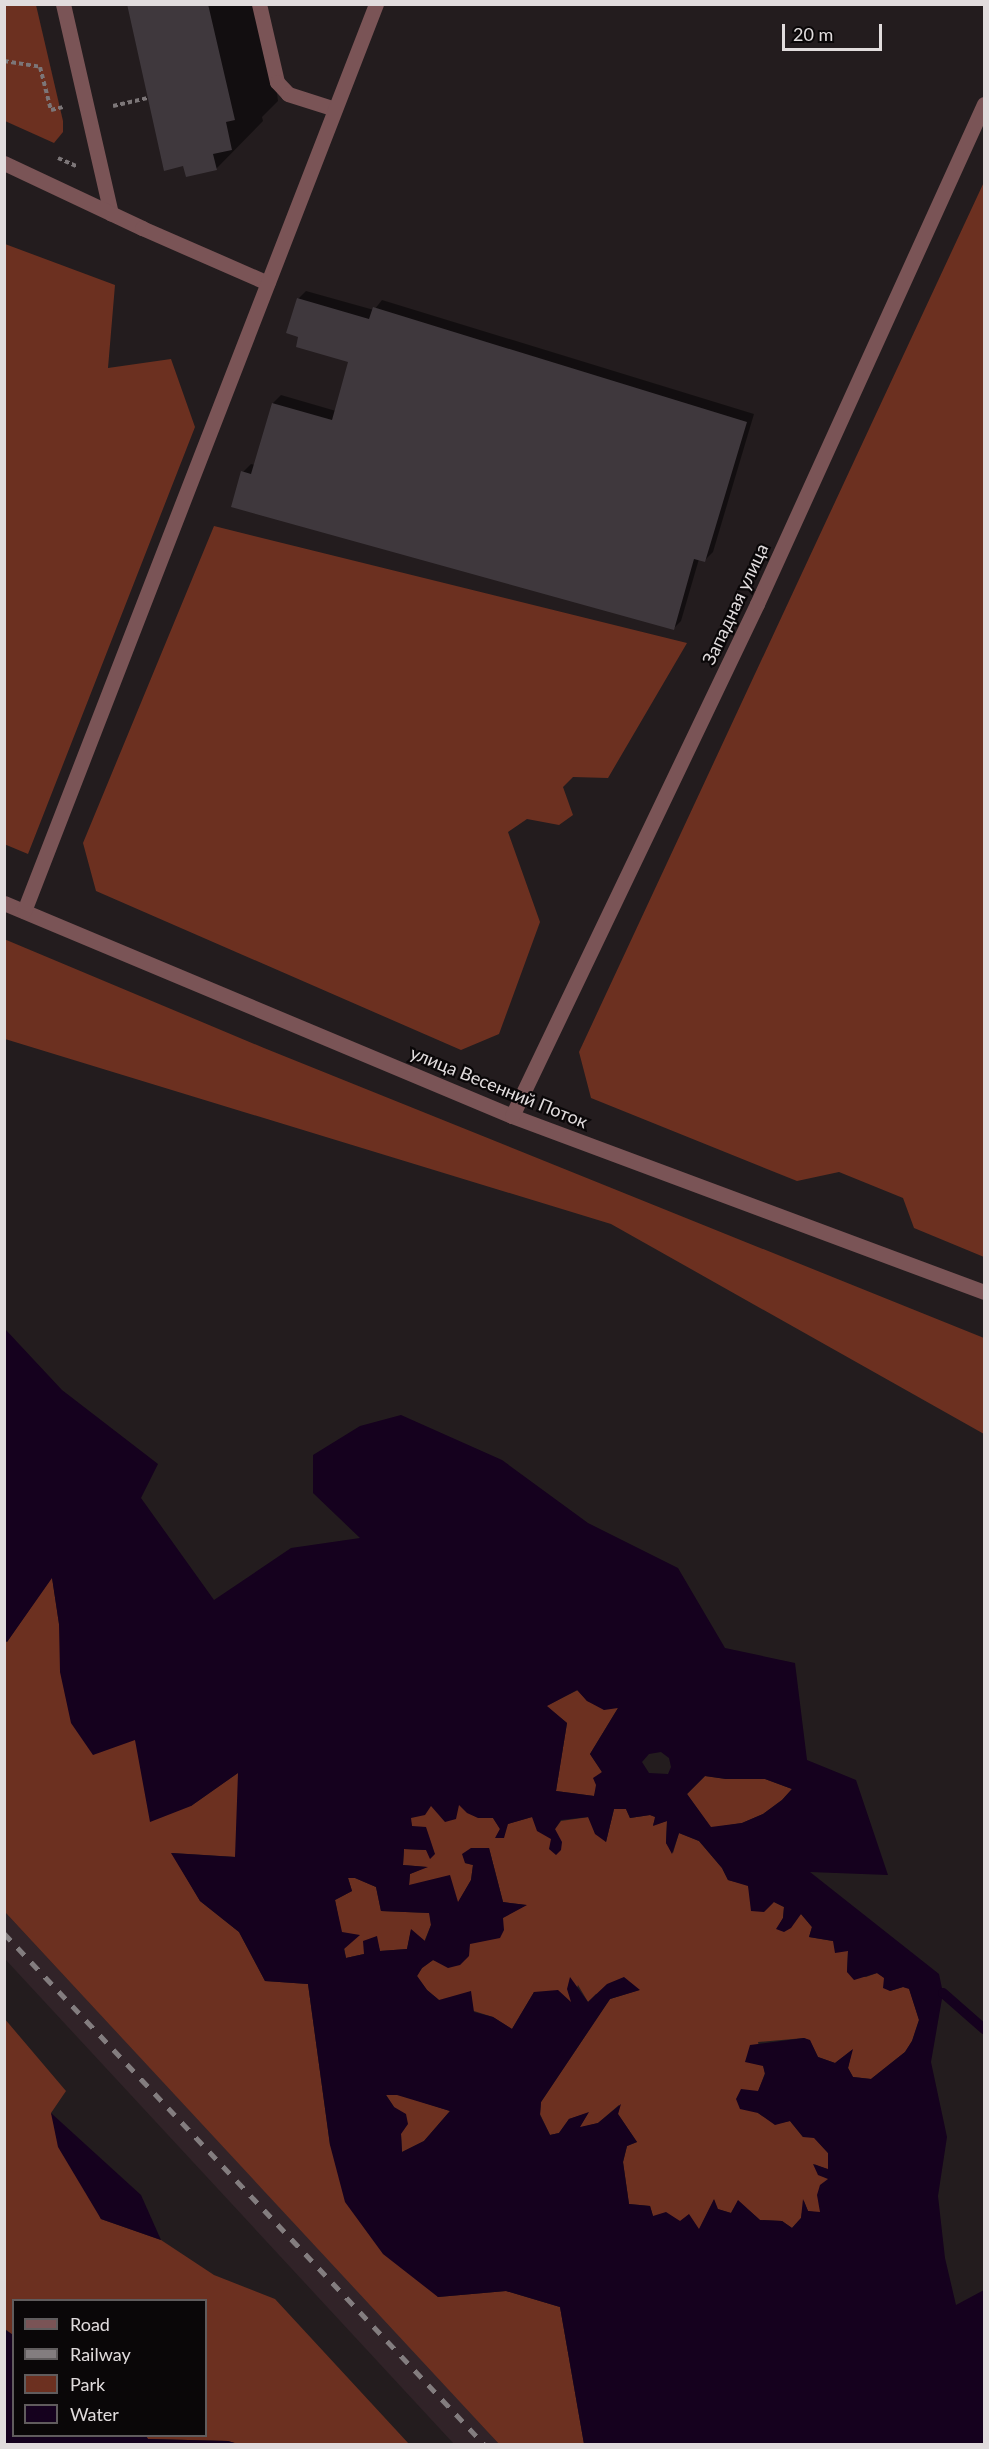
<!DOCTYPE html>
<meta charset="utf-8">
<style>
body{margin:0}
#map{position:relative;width:989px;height:2449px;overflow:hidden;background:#231c1e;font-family:Lato,sans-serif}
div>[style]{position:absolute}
.built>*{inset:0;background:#312328}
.green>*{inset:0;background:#6c3020}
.water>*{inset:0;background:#15011e}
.shadow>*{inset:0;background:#0007}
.stream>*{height:10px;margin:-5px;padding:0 5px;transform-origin:5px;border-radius:5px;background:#15011e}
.building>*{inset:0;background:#3f383d}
.path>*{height:4px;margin-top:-2px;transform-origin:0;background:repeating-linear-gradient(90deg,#7c7678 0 4.5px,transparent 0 7.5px)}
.minor>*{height:15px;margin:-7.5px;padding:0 7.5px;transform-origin:7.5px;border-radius:7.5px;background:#7a5456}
.rail>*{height:4.5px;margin-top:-2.25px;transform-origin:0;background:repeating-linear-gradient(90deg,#837d7f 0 10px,transparent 0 20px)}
span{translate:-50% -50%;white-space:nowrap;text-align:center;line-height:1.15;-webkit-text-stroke:4.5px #0a0708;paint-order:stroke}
.street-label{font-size:18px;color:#e1dcdd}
.frame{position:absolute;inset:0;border:6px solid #e1dcdd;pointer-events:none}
.legend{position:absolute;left:12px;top:2299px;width:195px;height:138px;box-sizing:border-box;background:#0a0708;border:2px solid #605c5d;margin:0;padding:8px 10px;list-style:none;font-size:18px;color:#e1dcdd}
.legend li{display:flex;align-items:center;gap:12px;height:30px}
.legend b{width:30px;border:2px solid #605c5d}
.scale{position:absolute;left:782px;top:24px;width:100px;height:27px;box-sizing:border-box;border:3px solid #e1dcdd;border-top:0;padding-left:8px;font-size:18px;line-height:21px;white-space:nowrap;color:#e1dcdd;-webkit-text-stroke:4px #0a0708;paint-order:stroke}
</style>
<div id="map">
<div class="built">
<i style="clip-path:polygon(5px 1912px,428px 2366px,499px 2444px,454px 2444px,5px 1959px)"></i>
</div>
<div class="green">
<i style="clip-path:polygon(5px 4px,36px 5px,63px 121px,63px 132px,54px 143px,5px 121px)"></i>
<i style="clip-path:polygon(984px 182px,984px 1257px,914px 1228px,903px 1198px,839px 1172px,797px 1181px,591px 1098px,579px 1052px)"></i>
<i style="clip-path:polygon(5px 244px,115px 285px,108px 368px,171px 359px,195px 427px,28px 854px,4px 844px)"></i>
<i style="clip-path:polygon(214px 526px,687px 643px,608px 778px,573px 777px,563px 787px,573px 815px,559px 825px,527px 819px,508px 832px,540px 922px,499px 1034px,461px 1050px,96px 891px,83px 843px)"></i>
<i style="clip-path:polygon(4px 939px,264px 1048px,984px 1338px,984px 1434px,611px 1224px,5px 1039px)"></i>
<i style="clip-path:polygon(52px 1577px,59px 1624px,135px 1740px,191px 1806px,239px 1772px,236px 1857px,172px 1853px,200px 1901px,239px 1932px,265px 1981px,308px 1984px,330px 2145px,438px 2297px,506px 2291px,560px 2307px,584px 2444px,499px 2444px,5px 1912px,4px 1640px,7px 1642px)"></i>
<i style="clip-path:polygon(578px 1690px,587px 1701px,618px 1708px,590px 1754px,602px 1772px,594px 1796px,556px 1791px,567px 1723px,546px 1706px)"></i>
<i style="clip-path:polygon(705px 1776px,726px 1779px,765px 1779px,792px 1789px,782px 1800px,763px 1814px,742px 1823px,711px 1828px,687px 1794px)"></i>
<i style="clip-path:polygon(459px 1804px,493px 1818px,500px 1829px,496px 1837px,507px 1824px,532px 1817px,555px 1829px,561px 1821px,589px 1817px,606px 1842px,614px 1809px,626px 1809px,630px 1818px,650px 1815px,656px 1817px,653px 1825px,667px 1821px,666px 1843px,673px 1853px,679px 1833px,699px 1841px,722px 1868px,728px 1880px,748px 1885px,752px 1898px,774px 1902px,784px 1907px,783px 1918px,777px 1929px,801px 1914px,812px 1927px,809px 1937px,833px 1941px,848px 1951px,847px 1972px,866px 1977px,877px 1973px,885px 1978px,890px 1991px,903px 1987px,909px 1988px,919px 2020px,912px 2041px,905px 2052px,871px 2079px,853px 2077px,848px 2068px,852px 2050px,835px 2063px,818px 2057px,810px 2041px,804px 2038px,758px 2042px,765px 2073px,758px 2092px,758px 2113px,775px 2124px,790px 2121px,803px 2137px,814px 2137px,828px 2153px,829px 2170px,814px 2164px,829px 2179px,820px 2213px,808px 2211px,804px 2201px,801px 2218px,792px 2228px,782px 2221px,760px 2220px,738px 2201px,731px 2213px,717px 2209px,714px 2200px,699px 2230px,680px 2221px,653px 2216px,650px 2206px,629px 2204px,623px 2162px,627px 2146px,637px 2142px,618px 2114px,619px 2105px,598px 2123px,579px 2128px,588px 2113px,569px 2119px,559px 2133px,550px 2135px,540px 2114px,541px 2102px,610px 1999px,639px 1990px,596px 1994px,588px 2002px,578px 1985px,571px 2004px,534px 1992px,512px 2029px,493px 2017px,439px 2000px,427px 1990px,417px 1976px,422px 1968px,433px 1960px,443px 1963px,502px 1918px,526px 1905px,503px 1902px,489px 1848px,465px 1863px,473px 1865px,471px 1880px,458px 1903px,409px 1886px,410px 1874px,426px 1867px,403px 1865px,404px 1849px,426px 1850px,435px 1854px,412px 1826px,410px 1818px,431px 1805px)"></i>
<i style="clip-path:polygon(348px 1878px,355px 1878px,376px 1887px,381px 1911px,430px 1913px,431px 1925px,424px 1942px,411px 1930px,407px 1949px,380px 1951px,376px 1937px,364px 1954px,346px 1958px,335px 1900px,352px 1891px)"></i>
<i style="clip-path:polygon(4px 2018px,66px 2091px,51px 2113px,101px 2219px,161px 2240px,214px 2275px,275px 2299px,409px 2444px,238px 2444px,228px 2441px,148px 2439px,146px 2436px,206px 2436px,206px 2300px,14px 2300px,13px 2335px,5px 2329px)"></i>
<i style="clip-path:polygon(397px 2094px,450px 2111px,424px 2141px,402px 2152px,401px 2134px,394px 2107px,386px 2095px)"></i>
</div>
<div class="water">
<i style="clip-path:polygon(evenodd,5px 1329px,62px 1390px,158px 1464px,141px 1498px,214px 1600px,291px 1548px,360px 1538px,313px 1493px,313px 1455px,360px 1426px,401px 1415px,502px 1460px,588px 1523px,678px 1568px,725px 1648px,795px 1663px,807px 1760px,856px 1780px,888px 1875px,810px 1872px,939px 1974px,943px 1993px,931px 2062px,947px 2137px,938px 2196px,945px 2258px,956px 2305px,984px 2290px,984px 2444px,584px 2444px,560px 2307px,506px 2291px,438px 2297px,383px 2254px,345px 2202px,330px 2145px,308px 1984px,265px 1981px,239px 1932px,200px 1901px,171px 1853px,235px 1857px,238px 1773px,191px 1806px,150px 1822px,135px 1740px,93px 1755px,71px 1723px,60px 1672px,59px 1624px,52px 1578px,7px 1642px,5px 1640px,5px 1329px,577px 1690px,587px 1701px,604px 1710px,618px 1708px,590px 1754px,602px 1772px,593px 1778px,596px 1785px,594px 1796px,556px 1791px,567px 1723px,547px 1706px,577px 1690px,5px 1329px,661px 1752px,669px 1758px,671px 1767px,668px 1774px,649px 1773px,642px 1762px,649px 1754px,661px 1752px,5px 1329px,705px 1776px,726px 1779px,765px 1779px,792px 1789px,782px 1800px,763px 1814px,742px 1823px,711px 1827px,687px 1794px,705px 1776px,5px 1329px,459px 1805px,467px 1813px,478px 1818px,493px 1818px,500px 1829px,495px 1838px,504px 1838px,508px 1824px,532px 1817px,537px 1831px,551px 1839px,549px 1849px,556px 1855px,561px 1850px,562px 1842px,555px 1829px,561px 1820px,588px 1817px,595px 1834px,606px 1842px,614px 1809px,626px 1809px,630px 1818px,650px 1815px,655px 1817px,653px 1826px,667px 1821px,666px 1843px,672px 1854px,679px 1833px,699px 1841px,722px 1868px,728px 1880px,748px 1886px,751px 1911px,764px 1912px,774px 1902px,784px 1907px,783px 1918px,776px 1929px,784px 1932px,791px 1928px,801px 1914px,812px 1927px,809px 1937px,833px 1941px,835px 1953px,848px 1951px,847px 1972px,854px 1980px,877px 1973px,884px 1978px,883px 1988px,890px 1991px,903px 1987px,909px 1989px,919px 2020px,912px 2041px,905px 2052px,871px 2079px,853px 2077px,848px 2068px,853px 2049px,835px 2063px,818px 2057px,810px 2040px,804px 2038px,750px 2045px,745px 2062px,763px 2066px,765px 2074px,758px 2091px,741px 2089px,736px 2099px,740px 2109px,758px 2113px,775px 2125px,790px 2121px,803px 2137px,814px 2138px,828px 2153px,828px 2169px,813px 2164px,818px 2175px,828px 2179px,820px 2185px,817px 2195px,820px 2212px,808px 2211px,803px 2199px,801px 2218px,792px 2228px,782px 2221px,760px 2220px,738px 2200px,731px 2213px,718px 2209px,714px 2199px,699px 2229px,689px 2214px,680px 2221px,666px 2212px,653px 2216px,650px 2206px,629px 2204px,623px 2162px,627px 2146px,637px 2142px,618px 2114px,621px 2104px,598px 2123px,580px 2127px,589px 2112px,569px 2119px,559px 2133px,550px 2135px,540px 2115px,541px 2102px,610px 1999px,640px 1990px,624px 1977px,607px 1984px,588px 2002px,570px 1977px,567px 1989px,571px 2002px,558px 1990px,534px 1992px,512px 2029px,493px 2017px,474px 2012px,471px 1991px,439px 2000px,427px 1990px,417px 1976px,422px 1968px,433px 1960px,448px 1968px,460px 1965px,469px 1956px,470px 1944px,500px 1938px,504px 1930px,503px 1918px,527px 1905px,503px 1902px,489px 1848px,471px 1848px,462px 1854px,465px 1863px,473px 1865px,471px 1880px,458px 1902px,450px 1875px,409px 1885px,410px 1874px,428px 1867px,403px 1865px,404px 1849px,426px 1850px,430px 1859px,435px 1854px,426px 1827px,412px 1826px,411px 1818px,425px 1815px,431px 1806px,445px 1822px,456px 1819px,459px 1805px,5px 1329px,348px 1878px,355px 1878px,376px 1887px,381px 1911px,429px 1913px,431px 1925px,425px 1941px,411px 1929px,407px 1949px,380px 1951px,377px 1936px,363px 1941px,364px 1954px,346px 1958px,344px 1949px,360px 1935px,342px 1932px,335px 1900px,352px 1891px,348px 1878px,5px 1329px,386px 2095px,397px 2095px,450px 2111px,424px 2141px,402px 2152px,401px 2134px,408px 2124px,406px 2114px,394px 2107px,386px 2095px)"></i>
<i style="clip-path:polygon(51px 2113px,141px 2195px,161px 2240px,101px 2219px,58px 2147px)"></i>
<i style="clip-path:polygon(4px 2329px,13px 2335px,14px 2436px,146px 2436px,148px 2439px,228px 2441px,238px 2444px,5px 2444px)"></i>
</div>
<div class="shadow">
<i style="clip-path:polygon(128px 4px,266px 4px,278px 101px,262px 117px,263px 121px,216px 169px)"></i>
<i style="clip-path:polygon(306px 291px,374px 310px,382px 300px,754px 414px,713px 552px,705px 560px,699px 559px,681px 621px,673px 629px,243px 472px,251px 464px,255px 465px,273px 403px,281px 395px,336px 411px,350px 361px,300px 336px,298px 299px)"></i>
</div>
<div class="stream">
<i style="left:943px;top:1993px;width:55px;rotate:41.3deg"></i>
</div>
<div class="building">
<i style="clip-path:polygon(127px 4px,208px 4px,235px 120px,226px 122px,232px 150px,213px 154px,217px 170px,186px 177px,183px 166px,164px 171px)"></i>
<i style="clip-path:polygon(297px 298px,369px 319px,373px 307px,747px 422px,705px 562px,694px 559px,674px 630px,231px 507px,241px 471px,251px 474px,272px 403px,332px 420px,348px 362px,296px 347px,298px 337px,286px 333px)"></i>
</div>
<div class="path">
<i style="left:4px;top:61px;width:36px;rotate:9deg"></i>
<i style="left:40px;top:67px;width:44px;rotate:75.7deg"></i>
<i style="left:51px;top:110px;width:12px;rotate:-14deg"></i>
<i style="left:113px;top:106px;width:36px;rotate:-13deg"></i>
<i style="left:58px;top:158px;width:20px;rotate:24deg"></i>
</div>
<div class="minor">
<i style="left:63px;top:4px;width:215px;rotate:77.1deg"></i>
<i style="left:259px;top:4px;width:80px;rotate:77deg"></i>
<i style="left:277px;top:82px;width:16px;rotate:47deg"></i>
<i style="left:288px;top:94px;width:49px;rotate:17.7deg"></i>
<i style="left:4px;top:163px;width:153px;rotate:25.2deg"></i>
<i style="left:142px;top:228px;width:137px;rotate:23.6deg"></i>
<i style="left:4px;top:903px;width:551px;rotate:22.75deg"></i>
<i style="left:512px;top:1116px;width:504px;rotate:20.45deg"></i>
<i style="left:24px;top:911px;width:973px;rotate:-68.79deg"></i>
<i style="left:512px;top:1116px;width:568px;rotate:-64.43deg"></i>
<i style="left:757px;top:604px;width:549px;rotate:-65.58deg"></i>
</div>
<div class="rail">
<i style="left:4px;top:1933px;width:701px;rotate:46.79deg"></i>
</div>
<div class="street-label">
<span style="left:735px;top:604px;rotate:-65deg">Западная улица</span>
<span style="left:499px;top:1087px;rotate:22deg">улица Весенний Поток</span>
</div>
<div class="frame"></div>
<ul class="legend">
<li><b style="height:8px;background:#7a5456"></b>Road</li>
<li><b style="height:8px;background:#837d7f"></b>Railway</li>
<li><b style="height:16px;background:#6c3020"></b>Park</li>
<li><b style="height:16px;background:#15011e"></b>Water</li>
</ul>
<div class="scale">20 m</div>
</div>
